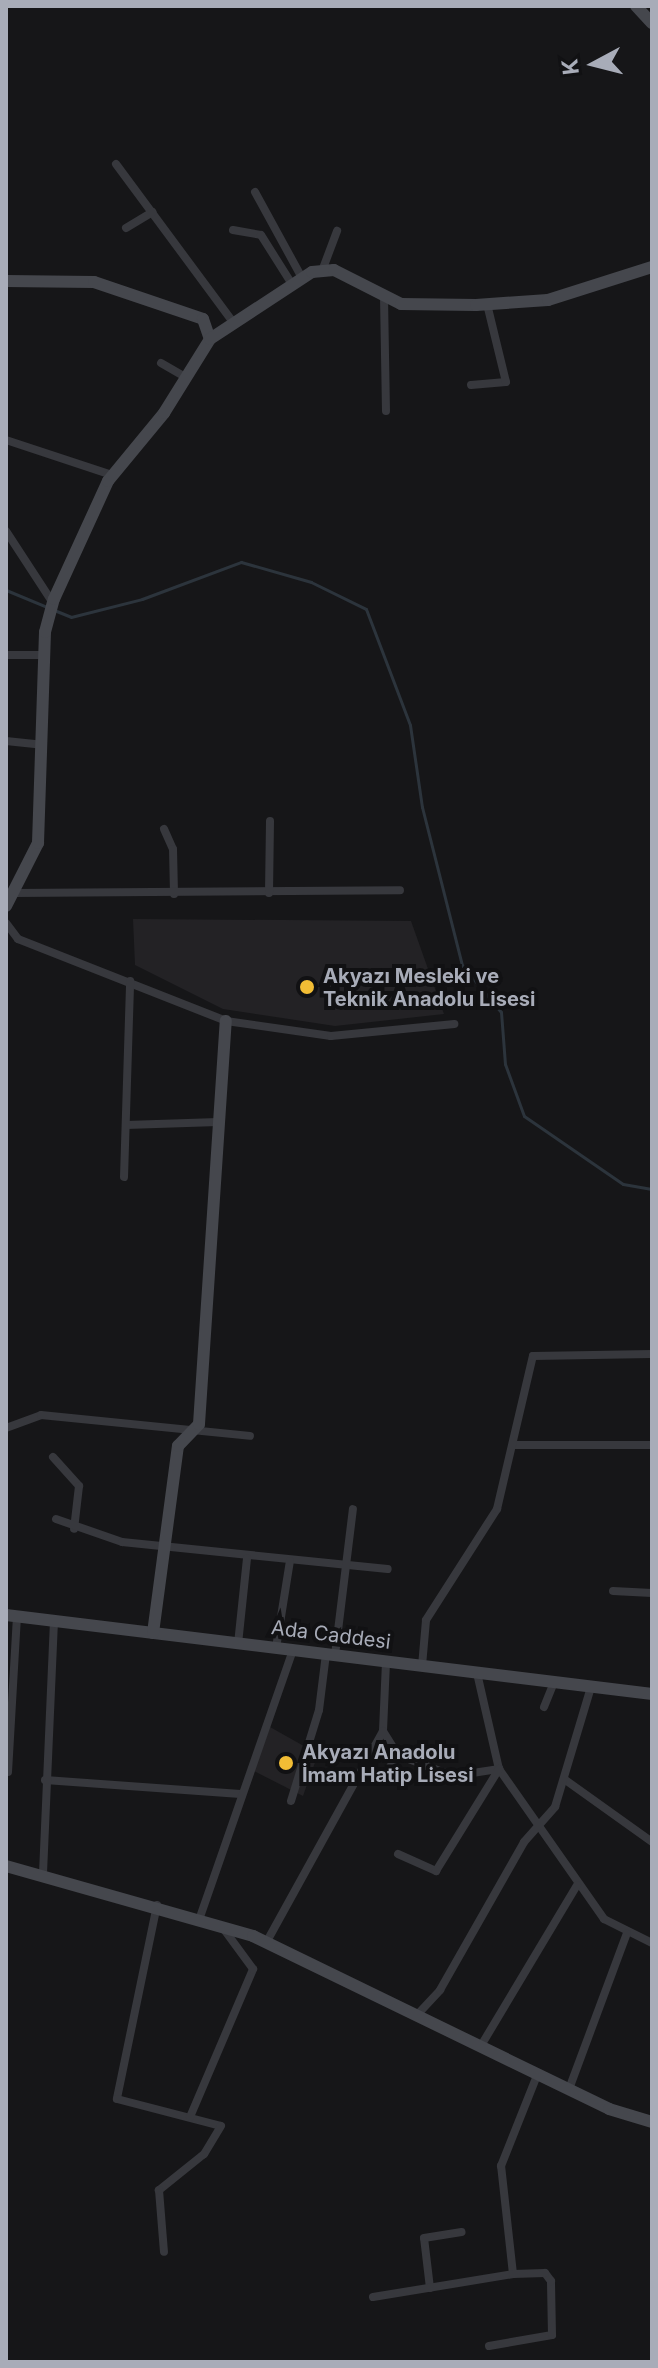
<!DOCTYPE html>
<meta charset="utf-8">
<style>
body{margin:0}
#map{position:relative;width:658px;height:2368px;overflow:hidden;background:#161618;font-family:Inter,sans-serif}
div>[style]{position:absolute}
.built>*{inset:0;background:#232225}
.stream>*{height:3px;margin:-1.5px;padding:0 1.5px;transform-origin:1.5px;border-radius:1.5px;background:#2c343c}
.street>*{height:8px;margin:-4px;padding:0 4px;transform-origin:4px;border-radius:4px;background:#37383d}
.secondary>*{height:12px;margin:-6px;padding:0 6px;transform-origin:6px;border-radius:6px;background:#45474d}
.dots>*{width:22px;height:22px;translate:-50% -50%;box-sizing:border-box;border:4px solid #111113;border-radius:50%}
span{translate:-50% -50%;white-space:nowrap;text-align:center;line-height:1.15;-webkit-text-stroke:8px #111113;paint-order:stroke}
.poi-label{font-size:20px;color:#a8acb8;font-weight:700}
.left{translate:0 -50%;text-align:left}
.street-label{font-size:20px;color:#a8acb8}
.frame{position:absolute;inset:0;border:8px solid #a8acb8;pointer-events:none}
.north{position:absolute;left:554px;top:24px;width:80px;height:80px;-webkit-text-stroke:6px #111113;paint-order:stroke;rotate:263deg;font-size:22px;font-weight:700;line-height:32px;text-align:center;color:#a8acb8}
.north::after{content:'';display:block;margin:auto;width:28px;height:36px;background:#a8acb8;clip-path:polygon(50% 0,100% 100%,50% 72%,0 100%)}
</style>
<div id="map">
<div class="built">
<i style="clip-path:polygon(133px 919px,411px 921px,444px 1014px,335px 1026px,223px 1009px,135px 965px)"></i>
<i style="clip-path:polygon(270px 1727px,318px 1754px,303px 1796px,254px 1771px)"></i>
</div>
<div class="stream">
<i style="left:6px;top:590px;width:44px;rotate:22.5deg"></i>
<i style="left:54px;top:610px;width:18px;rotate:22deg"></i>
<i style="left:71px;top:617px;width:73px;rotate:-14.2deg"></i>
<i style="left:142px;top:599px;width:106px;rotate:-20.5deg"></i>
<i style="left:241px;top:562px;width:73px;rotate:15.9deg"></i>
<i style="left:311px;top:582px;width:61px;rotate:26.1deg"></i>
<i style="left:366px;top:609px;width:124px;rotate:69.2deg"></i>
<i style="left:410px;top:725px;width:83px;rotate:81.7deg"></i>
<i style="left:422px;top:807px;width:163px;rotate:75.8deg"></i>
<i style="left:462px;top:965px;width:61px;rotate:50.3deg"></i>
<i style="left:501px;top:1012px;width:52px;rotate:85.6deg"></i>
<i style="left:505px;top:1064px;width:55px;rotate:69.9deg"></i>
<i style="left:524px;top:1116px;width:120px;rotate:34.5deg"></i>
<i style="left:623px;top:1184px;width:29px;rotate:10deg"></i>
</div>
<div class="street">
<i style="left:116px;top:164px;width:195px;rotate:53.5deg"></i>
<i style="left:255px;top:192px;width:96px;rotate:61.3deg"></i>
<i style="left:126px;top:228px;width:31px;rotate:-31deg"></i>
<i style="left:233px;top:230px;width:28px;rotate:10deg"></i>
<i style="left:261px;top:235px;width:54px;rotate:57.8deg"></i>
<i style="left:322px;top:271px;width:43px;rotate:-69.4deg"></i>
<i style="left:384px;top:297px;width:114px;rotate:89deg"></i>
<i style="left:161px;top:363px;width:28px;rotate:30deg"></i>
<i style="left:471px;top:385px;width:35px;rotate:-5deg"></i>
<i style="left:506px;top:382px;width:80px;rotate:-103.7deg"></i>
<i style="left:6px;top:440px;width:112px;rotate:18.3deg"></i>
<i style="left:6px;top:531px;width:86px;rotate:56.9deg"></i>
<i style="left:6px;top:655px;width:39px"></i>
<i style="left:6px;top:741px;width:36px;rotate:6deg"></i>
<i style="left:164px;top:829px;width:22px;rotate:66deg"></i>
<i style="left:173px;top:849px;width:45px;rotate:88.7deg"></i>
<i style="left:14px;top:893px;width:386px;rotate:-0.4deg"></i>
<i style="left:269px;top:893px;width:72px;rotate:-89.2deg"></i>
<i style="left:6px;top:923px;width:20px;rotate:53deg"></i>
<i style="left:18px;top:939px;width:224px;rotate:21.5deg"></i>
<i style="left:226px;top:1021px;width:106px;rotate:8.1deg"></i>
<i style="left:331px;top:1036px;width:124px;rotate:-5.6deg"></i>
<i style="left:126px;top:1125px;width:92px;rotate:-1.9deg"></i>
<i style="left:124px;top:1177px;width:196px;rotate:-88.2deg"></i>
<i style="left:6px;top:1428px;width:37px;rotate:-20deg"></i>
<i style="left:41px;top:1415px;width:210px;rotate:5.7deg"></i>
<i style="left:515px;top:1445px;width:137px"></i>
<i style="left:53px;top:1457px;width:39px;rotate:48deg"></i>
<i style="left:79px;top:1486px;width:43px;rotate:96.6deg"></i>
<i style="left:56px;top:1519px;width:70px;rotate:19.2deg"></i>
<i style="left:122px;top:1542px;width:267px;rotate:5.8deg"></i>
<i style="left:613px;top:1591px;width:39px;rotate:3deg"></i>
<i style="left:238px;top:1644px;width:86px;rotate:-84deg"></i>
<i style="left:276px;top:1648px;width:88px;rotate:-80.9deg"></i>
<i style="left:335px;top:1655px;width:147px;rotate:-83deg"></i>
<i style="left:386px;top:1662px;width:69px;rotate:92.5deg"></i>
<i style="left:383px;top:1731px;width:28px;rotate:58deg"></i>
<i style="left:398px;top:1755px;width:59px;rotate:20.9deg"></i>
<i style="left:453px;top:1776px;width:47px;rotate:-8.7deg"></i>
<i style="left:422px;top:1666px;width:46px;rotate:-85deg"></i>
<i style="left:426px;top:1620px;width:132px;rotate:-57.4deg"></i>
<i style="left:497px;top:1509px;width:157px;rotate:-76.8deg"></i>
<i style="left:533px;top:1356px;width:119px;rotate:-1deg"></i>
<i style="left:477px;top:1673px;width:98px;rotate:77.1deg"></i>
<i style="left:499px;top:1769px;width:183px;rotate:55deg"></i>
<i style="left:604px;top:1919px;width:54px;rotate:26.6deg"></i>
<i style="left:544px;top:1707px;width:27px;rotate:-68deg"></i>
<i style="left:8px;top:1772px;width:156px;rotate:-86.7deg"></i>
<i style="left:564px;top:1779px;width:108px;rotate:35.6deg"></i>
<i style="left:45px;top:1780px;width:196px;rotate:4.1deg"></i>
<i style="left:380px;top:1781px;width:32px;rotate:-55deg"></i>
<i style="left:291px;top:1801px;width:95px;rotate:-72.9deg"></i>
<i style="left:319px;top:1710px;width:56px;rotate:-82.9deg"></i>
<i style="left:398px;top:1854px;width:42px;rotate:24.1deg"></i>
<i style="left:436px;top:1871px;width:120px;rotate:-58.3deg"></i>
<i style="left:43px;top:1873px;width:252px;rotate:-87.5deg"></i>
<i style="left:157px;top:1905px;width:198px;rotate:101.7deg"></i>
<i style="left:117px;top:2099px;width:107px;rotate:14.6deg"></i>
<i style="left:221px;top:2126px;width:33px;rotate:121deg"></i>
<i style="left:204px;top:2154px;width:58px;rotate:141.3deg"></i>
<i style="left:159px;top:2190px;width:62px;rotate:85.4deg"></i>
<i style="left:200px;top:1917px;width:283px;rotate:-70.8deg"></i>
<i style="left:266px;top:1943px;width:242px;rotate:-61.1deg"></i>
<i style="left:417px;top:2015px;width:34px;rotate:-47deg"></i>
<i style="left:440px;top:1990px;width:170px;rotate:-60.4deg"></i>
<i style="left:524px;top:1842px;width:47px;rotate:-48.5deg"></i>
<i style="left:555px;top:1807px;width:125px;rotate:-73.3deg"></i>
<i style="left:482px;top:2044px;width:185px;rotate:-59.1deg"></i>
<i style="left:569px;top:2089px;width:166px;rotate:-69.6deg"></i>
<i style="left:190px;top:2117px;width:161px;rotate:-66.9deg"></i>
<i style="left:253px;top:1969px;width:51px;rotate:-126.2deg"></i>
<i style="left:430px;top:2288px;width:50px;rotate:-96.8deg"></i>
<i style="left:424px;top:2238px;width:38px;rotate:-9deg"></i>
<i style="left:373px;top:2297px;width:142px;rotate:-9.3deg"></i>
<i style="left:513px;top:2274px;width:109px;rotate:-96.3deg"></i>
<i style="left:501px;top:2166px;width:100px;rotate:-68.3deg"></i>
<i style="left:489px;top:2346px;width:64px;rotate:-9.9deg"></i>
<i style="left:552px;top:2335px;width:54px;rotate:-91.1deg"></i>
<i style="left:551px;top:2281px;width:10px;rotate:-127deg"></i>
<i style="left:545px;top:2273px;width:32px;rotate:178deg"></i>
</div>
<div class="secondary">
<i style="left:636px;top:6px;width:23px;rotate:47deg"></i>
<i style="left:6px;top:281px;width:88px;rotate:0.7deg"></i>
<i style="left:94px;top:282px;width:115px;rotate:18.7deg"></i>
<i style="left:203px;top:319px;width:21px;rotate:71deg"></i>
<i style="left:6px;top:906px;width:71px;rotate:-63.1deg"></i>
<i style="left:38px;top:843px;width:211px;rotate:-88.1deg"></i>
<i style="left:45px;top:632px;width:34px;rotate:-75deg"></i>
<i style="left:54px;top:599px;width:130px;rotate:-65.4deg"></i>
<i style="left:108px;top:481px;width:88px;rotate:-50.5deg"></i>
<i style="left:164px;top:413px;width:87px;rotate:-58.1deg"></i>
<i style="left:210px;top:339px;width:122px;rotate:-33.3deg"></i>
<i style="left:312px;top:272px;width:22px;rotate:-5deg"></i>
<i style="left:334px;top:270px;width:75px;rotate:26.9deg"></i>
<i style="left:401px;top:304px;width:75px;rotate:0.8deg"></i>
<i style="left:476px;top:305px;width:72px;rotate:-4deg"></i>
<i style="left:548px;top:300px;width:109px;rotate:-17.6deg"></i>
<i style="left:6px;top:1615px;width:651px;rotate:6.97deg"></i>
<i style="left:153px;top:1633px;width:189px;rotate:-82.4deg"></i>
<i style="left:178px;top:1446px;width:30px;rotate:-46deg"></i>
<i style="left:199px;top:1424px;width:404px;rotate:-86.2deg"></i>
<i style="left:6px;top:1866px;width:257px;rotate:15.8deg"></i>
<i style="left:253px;top:1936px;width:396px;rotate:25.9deg"></i>
<i style="left:609px;top:2109px;width:45px;rotate:16.8deg"></i>
</div>
<div class="dots">
<i style="left:307px;top:987px;background:#f2bd35"></i>
<i style="left:286px;top:1763px;background:#f2bd35"></i>
</div>
<div class="poi-label">
<span class="left" style="left:323px;top:988px">Akyazı Mesleki ve<br>Teknik Anadolu Lisesi</span>
<span class="left" style="left:302px;top:1764px">Akyazı Anadolu<br>İmam Hatip Lisesi</span>
</div>
<div class="street-label">
<span style="left:331px;top:1635px;rotate:7deg">Ada Caddesi</span>
</div>
<div class="frame"></div>
<div class="north">K</div>
</div>
